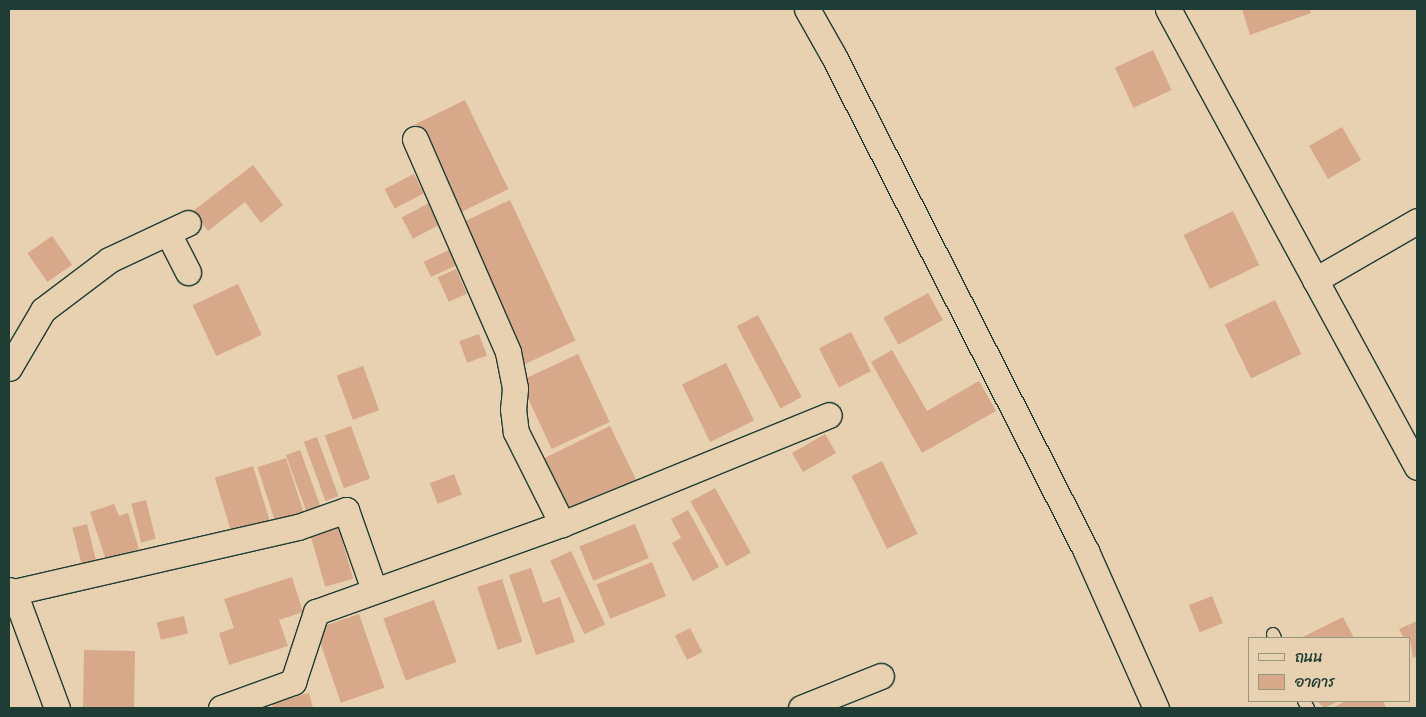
<!DOCTYPE html>
<meta charset="utf-8">
<style>
body{margin:0}
#map{position:relative;width:1426px;height:717px;overflow:hidden;background:#e7d1b0;font-family:Sriracha,"Playpen Sans Thai",sans-serif}
div>[style]{position:absolute}
.building>*{inset:0;background:#d8a88a;transform-origin:0 0}
.roads{filter:drop-shadow(1px 0 #1f3d34) drop-shadow(-1px 0 #1f3d34) drop-shadow(0 1px #1f3d34) drop-shadow(0 -1px #1f3d34)}
.service>*{height:12px;margin:-6px;padding:0 6px;transform-origin:6px;border-radius:6px;background:#e7d1b0}
.minor>*{height:25px;margin:-12.5px;padding:0 12.5px;transform-origin:12.5px;border-radius:12.5px;background:#e7d1b0}
span{translate:-50% -50%;white-space:nowrap;text-align:center;line-height:1.15;-webkit-text-stroke:4.5px #e7d1b0;paint-order:stroke}
.frame{position:absolute;inset:0;border:10px solid #1f3d34;pointer-events:none}
.legend{position:absolute;left:1248px;top:637px;width:162px;height:65px;box-sizing:border-box;background:#e7d1b0;border:1px solid #97967e;margin:0;padding:6px 9px;list-style:none;font-size:15px;color:#1f3d34}
.legend li{display:flex;align-items:center;gap:10px;height:25px}
.legend b{width:25px;border:1px solid #97967e}
</style>
<div id="map">
<div class="building">
<i style="clip-path:polygon(1242px 9px,1310px 9px,1311px 13px,1250px 35px)"></i>
<i style="left:1153px;top:50px;width:44px;height:42px;rotate:65deg"></i>
<i style="left:465px;top:100px;width:99px;height:58px;rotate:64deg"></i>
<i style="left:1342px;top:127px;width:38px;height:38px;rotate:60deg"></i>
<i style="clip-path:polygon(253px 165px,283px 205px,261px 223px,245px 202px,208px 231px,193px 211px)"></i>
<i style="left:414px;top:174px;width:22px;height:33px;rotate:63deg"></i>
<i style="left:510px;top:200px;width:155px;height:56px;rotate:65deg"></i>
<i style="left:429px;top:203px;width:24px;height:31px;rotate:62deg"></i>
<i style="left:1233px;top:211px;width:60px;height:55px;rotate:64deg"></i>
<i style="left:52px;top:236px;width:35px;height:30px;rotate:55deg"></i>
<i style="left:451px;top:249px;width:17px;height:30px;rotate:65deg"></i>
<i style="left:456px;top:269px;width:27px;height:20px;rotate:66deg"></i>
<i style="left:238px;top:284px;width:56px;height:50px;rotate:65deg"></i>
<i style="left:928px;top:293px;width:31px;height:51px;rotate:61deg"></i>
<i style="left:1275px;top:300px;width:60px;height:56px;rotate:64deg"></i>
<i style="left:758px;top:315px;width:93px;height:24px;rotate:62deg"></i>
<i style="left:851px;top:332px;width:44px;height:36px;rotate:63deg"></i>
<i style="left:479px;top:334px;width:23px;height:21px;rotate:70deg"></i>
<i style="clip-path:polygon(892px 350px,927px 411px,979px 381px,996px 411px,922px 453px,871px 362px)"></i>
<i style="left:578px;top:354px;width:75px;height:64px;rotate:65deg"></i>
<i style="left:726px;top:363px;width:64px;height:49px;rotate:64deg"></i>
<i style="left:363px;top:366px;width:47px;height:28px;rotate:70deg"></i>
<i style="left:351px;top:426px;width:56px;height:28px;rotate:70deg"></i>
<i style="left:610px;top:426px;width:60px;height:75px;rotate:64deg"></i>
<i style="left:825px;top:434px;width:22px;height:38px;rotate:60deg"></i>
<i style="left:317px;top:437px;width:63px;height:14px;rotate:70deg"></i>
<i style="left:300px;top:450px;width:63px;height:15px;rotate:70deg"></i>
<i style="left:286px;top:458px;width:59px;height:30px;rotate:72deg"></i>
<i style="left:882px;top:461px;width:81px;height:34px;rotate:64deg"></i>
<i style="left:253px;top:466px;width:58px;height:40px;rotate:73deg"></i>
<i style="left:454px;top:474px;width:22px;height:26px;rotate:69deg"></i>
<i style="left:715px;top:488px;width:74px;height:28px;rotate:61deg"></i>
<i style="left:146px;top:500px;width:40px;height:15px;rotate:76deg"></i>
<i style="clip-path:polygon(114px 504px,119px 516px,128px 513px,139px 549px,106px 560px,90px 512px)"></i>
<i style="clip-path:polygon(688px 510px,719px 567px,693px 581px,672px 543px,681px 538px,671px 519px)"></i>
<i style="left:87px;top:524px;width:40px;height:15px;rotate:76deg"></i>
<i style="left:635px;top:524px;width:37px;height:60px;rotate:68deg"></i>
<i style="left:338px;top:526px;width:55px;height:29px;rotate:74deg"></i>
<i style="left:571px;top:551px;width:81px;height:23px;rotate:65deg"></i>
<i style="left:652px;top:562px;width:37px;height:60px;rotate:68deg"></i>
<i style="clip-path:polygon(531px 568px,543px 603px,560px 597px,575px 642px,536px 655px,509px 575px)"></i>
<i style="clip-path:polygon(292px 577px,303px 612px,279px 620px,288px 646px,229px 665px,219px 633px,234px 628px,224px 599px)"></i>
<i style="left:502px;top:579px;width:66px;height:26px;rotate:72deg"></i>
<i style="left:1212px;top:596px;width:29px;height:25px;rotate:68deg"></i>
<i style="left:434px;top:600px;width:66px;height:54px;rotate:70deg"></i>
<i style="left:359px;top:614px;width:78px;height:46px;rotate:71deg"></i>
<i style="left:184px;top:616px;width:18px;height:28px;rotate:77deg"></i>
<i style="clip-path:polygon(1343px 617px,1354px 638px,1301px 638px)"></i>
<i style="clip-path:polygon(1417px 621px,1417px 656px,1413px 658px,1410px 638px,1404px 638px,1399px 629px)"></i>
<i style="left:690px;top:628px;width:27px;height:17px;rotate:63deg"></i>
<i style="left:84px;top:650px;width:51px;height:58px;rotate:1deg"></i>
<i style="clip-path:polygon(309px 693px,313px 708px,273px 708px,272px 703px)"></i>
<i style="clip-path:polygon(1317px 701px,1339px 701px,1324px 708px)"></i>
<i style="clip-path:polygon(1346px 701px,1383px 701px,1386px 708px,1332px 708px)"></i>
</div>
<div class="roads">
<div class="service">
<i style="left:1273px;top:634px;width:4px;rotate:63deg"></i>
<i style="left:1304px;top:701px;width:8px;rotate:60deg"></i>
</div>
<div class="minor">
<i style="left:807px;top:9px;width:53px;rotate:60.5deg"></i>
<i style="left:833px;top:55px;width:557px;rotate:62.97deg"></i>
<i style="left:1086px;top:551px;width:172px;rotate:66deg"></i>
<i style="left:1168px;top:9px;width:521px;rotate:61.47deg"></i>
<i style="left:415px;top:139px;width:232px;rotate:66.4deg"></i>
<i style="left:508px;top:352px;width:37px;rotate:79deg"></i>
<i style="left:515px;top:388px;width:21px;rotate:95deg"></i>
<i style="left:513px;top:409px;width:23px;rotate:83deg"></i>
<i style="left:516px;top:432px;width:103px;rotate:63.4deg"></i>
<i style="left:168px;top:233px;width:44px;rotate:62.9deg"></i>
<i style="left:1315px;top:280px;width:118px;rotate:-30deg"></i>
<i style="left:9px;top:368px;width:67px;rotate:-59.6deg"></i>
<i style="left:43px;top:310px;width:83px;rotate:-37.1deg"></i>
<i style="left:109px;top:260px;width:87px;rotate:-25.1deg"></i>
<i style="left:9px;top:590px;width:5px;rotate:22deg"></i>
<i style="left:14px;top:592px;width:124px;rotate:69.7deg"></i>
<i style="left:14px;top:592px;width:291px;rotate:-12.9deg"></i>
<i style="left:298px;top:527px;width:51px;rotate:-19.5deg"></i>
<i style="left:346px;top:510px;width:85px;rotate:70.7deg"></i>
<i style="left:221px;top:708px;width:77px;rotate:-19.9deg"></i>
<i style="left:293px;top:682px;width:74px;rotate:-71.8deg"></i>
<i style="left:316px;top:612px;width:261px;rotate:-19.7deg"></i>
<i style="left:562px;top:524px;width:288px;rotate:-22.2deg"></i>
<i style="left:801px;top:708px;width:86px;rotate:-21.8deg"></i>
</div>
</div>
<div class="frame"></div>
<ul class="legend">
<li><b style="height:6px;background:#e7d1b0"></b>ถนน</li>
<li><b style="height:14px;background:#d8a88a"></b>อาคาร</li>
</ul>
</div>
